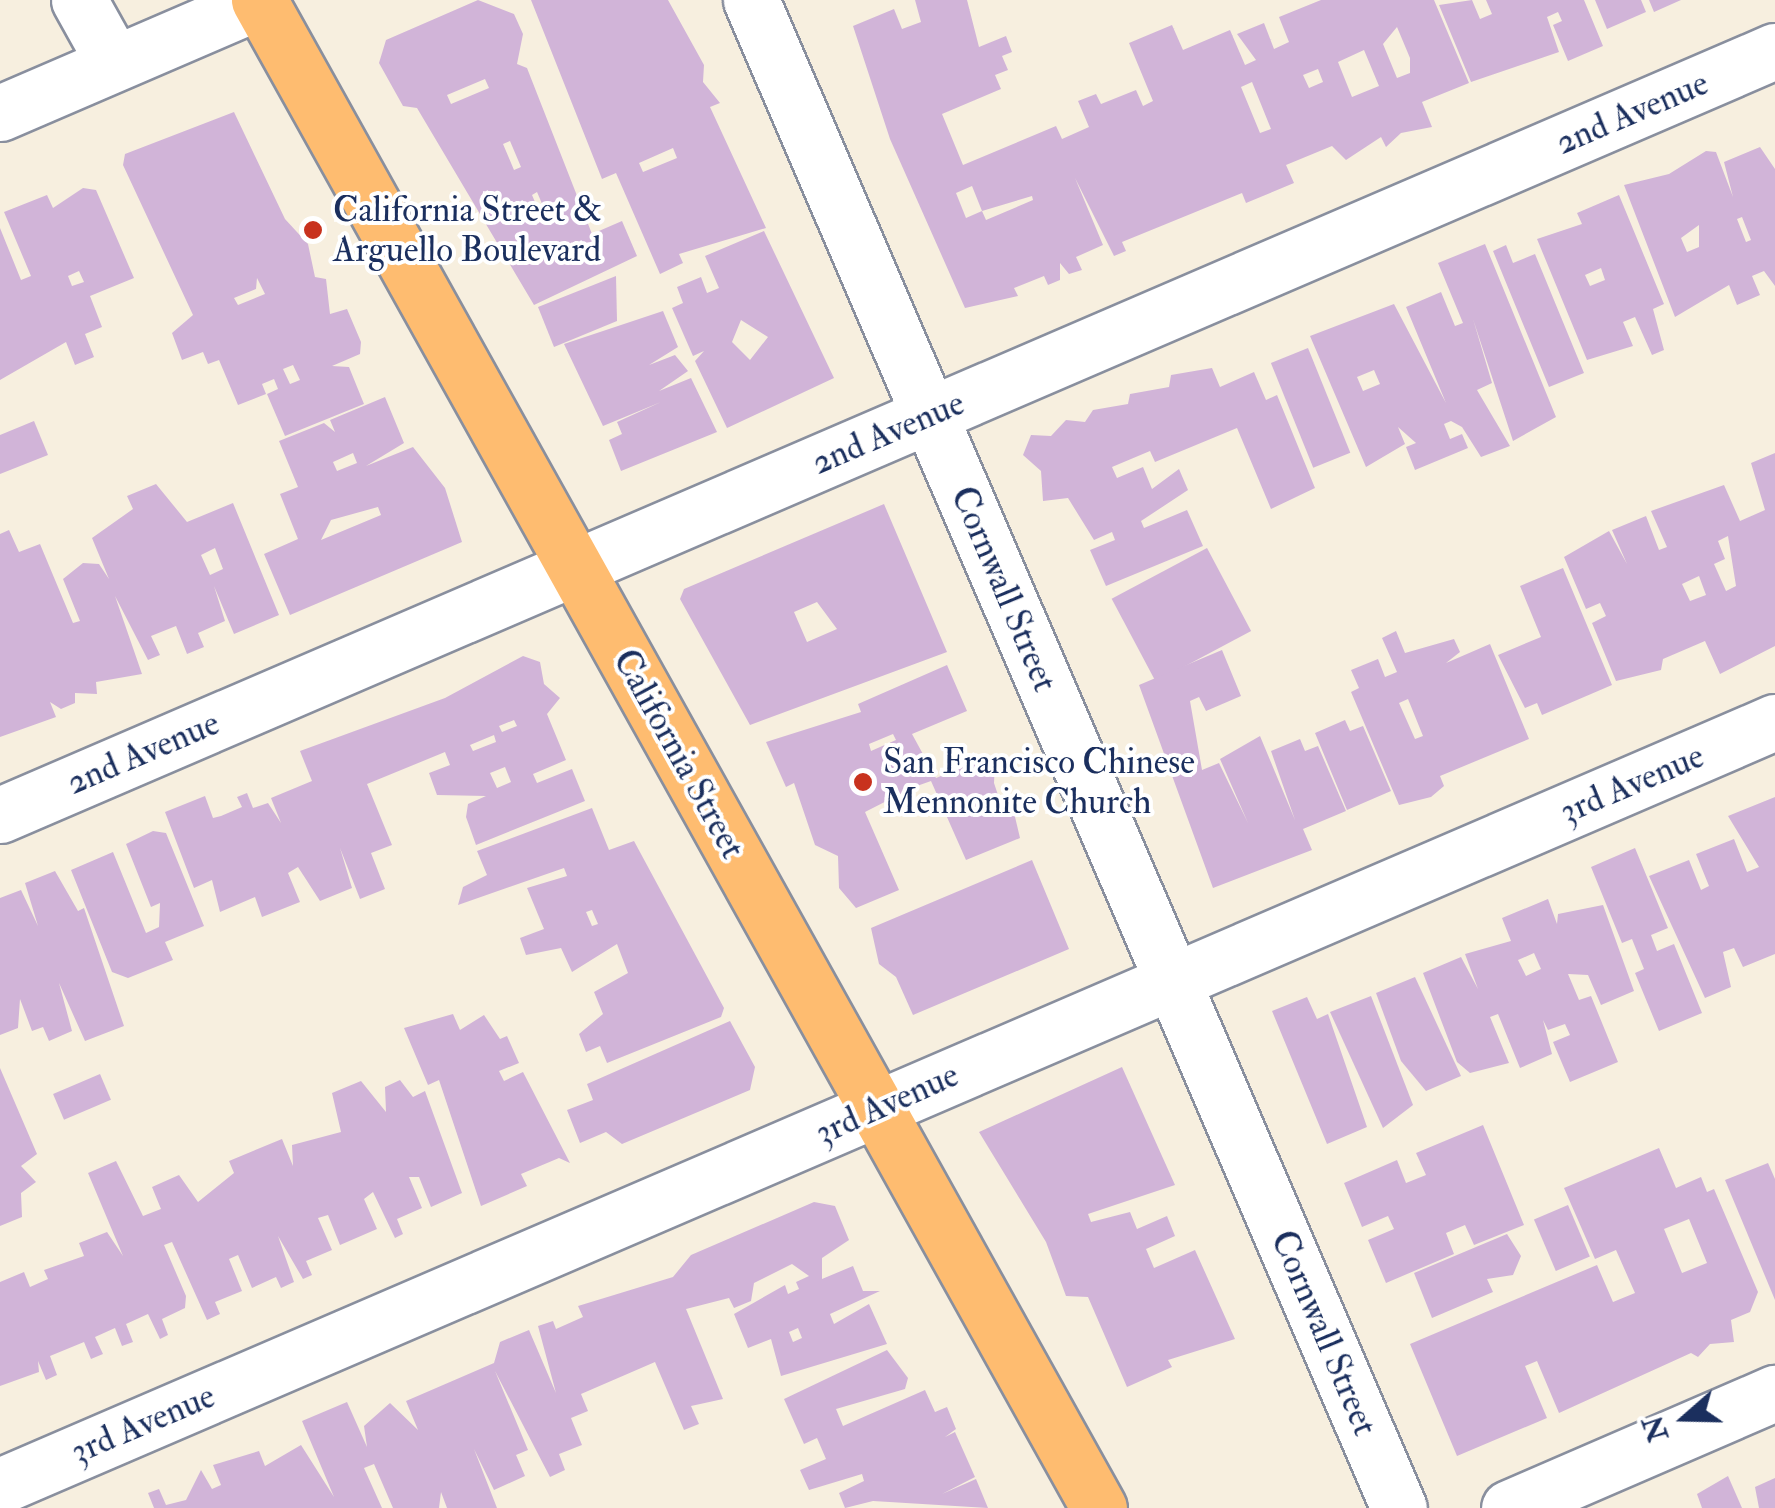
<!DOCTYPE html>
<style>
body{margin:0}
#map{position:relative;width:1775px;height:1508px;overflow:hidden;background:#f7efdf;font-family:"IM FELL Double Pica",serif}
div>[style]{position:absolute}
.building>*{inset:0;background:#d1b4d8;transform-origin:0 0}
.roads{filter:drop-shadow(2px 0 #898f9e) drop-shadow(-2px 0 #898f9e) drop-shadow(0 2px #898f9e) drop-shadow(0 -2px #898f9e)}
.minor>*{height:55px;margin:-27.5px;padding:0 27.5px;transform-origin:27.5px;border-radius:27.5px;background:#fff}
.major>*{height:55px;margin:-27.5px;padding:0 27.5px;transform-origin:27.5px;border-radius:27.5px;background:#febc70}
.dots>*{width:28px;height:28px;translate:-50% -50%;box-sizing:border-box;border:5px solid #fff;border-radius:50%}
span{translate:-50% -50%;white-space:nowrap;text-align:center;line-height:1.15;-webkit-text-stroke:8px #fff;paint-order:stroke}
.street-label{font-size:35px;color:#1b2f5e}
.poi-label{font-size:35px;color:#1b2f5e}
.left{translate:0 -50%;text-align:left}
.north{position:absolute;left:1635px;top:1368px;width:100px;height:100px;-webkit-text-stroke:8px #fff;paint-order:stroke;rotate:250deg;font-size:28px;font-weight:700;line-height:40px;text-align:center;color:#1b2f5e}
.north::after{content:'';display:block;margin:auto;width:35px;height:45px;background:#1b2f5e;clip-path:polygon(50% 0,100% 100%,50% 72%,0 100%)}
</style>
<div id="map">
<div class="building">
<i style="clip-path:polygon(evenodd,478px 0,514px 14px,523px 34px,517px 64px,527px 68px,592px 234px,622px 221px,637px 256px,534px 305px,417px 108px,403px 106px,379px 63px,386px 40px,478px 0,485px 79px,489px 88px,451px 104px,447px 95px,485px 79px,478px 0,510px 141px,521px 167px,514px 170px,503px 144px,510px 141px,478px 0,537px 192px,546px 213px,541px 216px,532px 195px,537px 192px)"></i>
<i style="clip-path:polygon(evenodd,531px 0,668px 0,704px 65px,703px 82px,720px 103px,710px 107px,766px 228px,679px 254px,683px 263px,660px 274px,616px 173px,602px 179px,531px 0,673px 148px,677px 158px,643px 172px,639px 163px,673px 148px)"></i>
<i style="clip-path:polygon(evenodd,915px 0,967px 0,979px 47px,1006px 36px,1012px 52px,1002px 56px,1008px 70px,995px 75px,1001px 89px,942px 114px,963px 165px,1056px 126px,1062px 139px,1089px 127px,1078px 101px,1096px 94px,1101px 104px,1136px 90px,1143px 106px,1153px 101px,1129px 43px,1172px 25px,1183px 50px,1230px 30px,1245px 65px,1256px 60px,1237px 34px,1264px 23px,1274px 49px,1289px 42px,1279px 17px,1321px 0,1434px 0,1469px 83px,1422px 102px,1432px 127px,1401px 133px,1386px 147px,1381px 137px,1346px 160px,1332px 146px,1286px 165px,1294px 183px,1246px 203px,1242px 193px,1122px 242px,1126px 251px,1114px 256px,1075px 178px,1103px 245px,1076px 257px,1082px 270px,1069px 274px,1060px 263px,1060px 280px,1048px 285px,1044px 276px,1014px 288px,1018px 296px,965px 308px,890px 139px,853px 26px,894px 9px,902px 29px,921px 22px,915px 0,1397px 27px,1410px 58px,1410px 73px,1397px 78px,1383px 44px,1397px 27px,915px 0,1364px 50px,1379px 86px,1352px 97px,1338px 62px,1364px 50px,915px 0,1318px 69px,1323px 82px,1309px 88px,1303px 75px,1318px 69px,915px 0,1252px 82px,1271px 129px,1260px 133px,1241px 87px,1252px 82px,915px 0,972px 186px,982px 211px,966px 218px,956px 193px,972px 186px,915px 0,1032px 196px,1033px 200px,986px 220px,982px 211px,1032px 196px)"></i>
<i style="clip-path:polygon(1472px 0,1480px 19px,1492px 14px,1486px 0,1584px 0,1603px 46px,1568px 61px,1553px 25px,1562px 21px,1558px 12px,1547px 17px,1559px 52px,1471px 82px,1439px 5px)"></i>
<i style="clip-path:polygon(1595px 0,1641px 0,1646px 12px,1607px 29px)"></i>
<i style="clip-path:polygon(1649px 0,1681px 0,1654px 12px)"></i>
<i style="clip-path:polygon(evenodd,234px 112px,285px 219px,308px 244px,315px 277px,326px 279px,330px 314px,347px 309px,361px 342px,360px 354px,332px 366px,349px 367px,364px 404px,285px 436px,267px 394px,278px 389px,274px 379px,262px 384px,266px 394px,238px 405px,219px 360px,208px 364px,203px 352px,182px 360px,172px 333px,193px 315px,123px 165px,125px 154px,234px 112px,257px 278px,265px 294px,238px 305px,234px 298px,256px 289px,257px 278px,234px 112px,293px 365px,300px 380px,290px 384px,283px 369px,293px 365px)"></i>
<i style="clip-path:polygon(evenodd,1760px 147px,1775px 169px,1775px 286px,1764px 271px,1752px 276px,1760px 295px,1737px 305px,1729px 285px,1675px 317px,1624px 185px,1669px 174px,1706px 151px,1716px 152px,1733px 197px,1724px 162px,1760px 147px,1742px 217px,1751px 240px,1746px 242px,1737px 219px,1742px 217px,1760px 147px,1699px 225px,1699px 247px,1687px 252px,1681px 238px,1699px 225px)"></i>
<i style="clip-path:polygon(evenodd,83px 188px,96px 190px,134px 278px,90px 296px,102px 327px,85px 334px,94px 357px,75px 365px,66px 342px,0 380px,0 228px,21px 280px,31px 276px,4px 212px,47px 195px,53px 208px,83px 188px,79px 271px,84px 282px,72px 286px,68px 276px,79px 271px)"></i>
<i style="clip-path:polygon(evenodd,1619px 195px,1664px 304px,1653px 309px,1664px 350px,1652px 355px,1635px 317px,1623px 322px,1633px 346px,1587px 360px,1537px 239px,1582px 224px,1577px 213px,1619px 195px,1601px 268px,1605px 280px,1590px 286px,1585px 275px,1601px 268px)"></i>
<i style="clip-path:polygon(evenodd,764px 231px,834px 378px,727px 428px,695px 361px,704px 351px,693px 356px,672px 308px,683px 303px,677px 287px,701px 277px,707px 293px,719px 288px,705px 256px,764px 231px,741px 320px,768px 337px,750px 360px,732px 342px,741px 320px)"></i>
<i style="clip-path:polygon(evenodd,1485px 244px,1556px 417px,1513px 441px,1473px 319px,1492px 383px,1477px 390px,1510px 446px,1481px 457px,1462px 427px,1451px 421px,1444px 424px,1450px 439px,1462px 434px,1468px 448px,1415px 470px,1406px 447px,1416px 443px,1398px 427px,1405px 444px,1366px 467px,1310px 336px,1394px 304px,1446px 403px,1406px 307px,1441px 292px,1455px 326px,1463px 323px,1438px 263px,1485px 244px,1374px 370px,1380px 384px,1363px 391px,1357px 377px,1374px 370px)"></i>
<i style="clip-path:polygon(1506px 245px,1513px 263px,1535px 254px,1584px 373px,1549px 387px,1493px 251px)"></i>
<i style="clip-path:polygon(616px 276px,617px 321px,554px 347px,538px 307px)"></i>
<i style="clip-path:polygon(663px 311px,678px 347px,649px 365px,675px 355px,688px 371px,659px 391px,691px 378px,717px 432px,621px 471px,609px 440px,622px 434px,617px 422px,661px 402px,603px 426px,564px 344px)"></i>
<i style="left:1308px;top:348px;width:113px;height:40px;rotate:68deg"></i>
<i style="clip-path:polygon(1212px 368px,1220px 387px,1254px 372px,1266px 400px,1277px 395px,1315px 488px,1271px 509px,1237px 428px,1155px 462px,1150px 451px,1112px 467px,1117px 478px,1143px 467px,1152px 489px,1179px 469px,1188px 490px,1141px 521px,1144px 528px,1187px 510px,1203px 546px,1106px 586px,1090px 550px,1115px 540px,1112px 532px,1094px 540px,1068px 498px,1043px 501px,1041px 471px,1023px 455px,1031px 435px,1051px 436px,1066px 420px,1085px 422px,1093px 410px,1128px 404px,1130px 394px,1169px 387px,1171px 375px)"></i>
<i style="clip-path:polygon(evenodd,385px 397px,404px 443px,366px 466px,413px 447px,445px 488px,462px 542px,290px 615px,264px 554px,298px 539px,280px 494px,298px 487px,279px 441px,324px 423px,335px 432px,330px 420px,385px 397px,353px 453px,357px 463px,337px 471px,333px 462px,353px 453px,385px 397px,378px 507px,381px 515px,321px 540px,331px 520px,378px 507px)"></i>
<i style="clip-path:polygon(34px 421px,48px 455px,0 474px,0 435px)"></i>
<i style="clip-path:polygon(evenodd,1775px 453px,1775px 646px,1720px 674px,1705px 641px,1663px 659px,1661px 670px,1616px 681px,1592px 623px,1606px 616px,1600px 603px,1586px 609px,1564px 557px,1609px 531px,1627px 564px,1612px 530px,1646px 516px,1659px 550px,1667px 547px,1651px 511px,1724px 485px,1740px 521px,1765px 510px,1751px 463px,1775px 453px,1728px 536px,1736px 586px,1726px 591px,1714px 564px,1725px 559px,1718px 541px,1728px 536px,1775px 453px,1699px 576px,1706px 595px,1690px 601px,1682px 584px,1699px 576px)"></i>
<i style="clip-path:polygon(evenodd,156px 484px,187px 522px,233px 503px,279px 615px,234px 634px,214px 586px,225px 621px,198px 633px,204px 647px,187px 654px,176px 626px,151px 636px,160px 655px,148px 660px,115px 596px,142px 674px,96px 682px,97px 694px,75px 693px,75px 703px,61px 709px,50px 702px,56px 717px,0 737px,0 534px,9px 530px,19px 552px,40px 544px,73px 623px,80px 621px,63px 579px,83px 563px,99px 564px,109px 579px,92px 538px,133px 509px,127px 496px,156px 484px,215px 548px,223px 569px,210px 575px,201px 555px,215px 548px)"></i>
<i style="clip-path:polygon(evenodd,884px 504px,947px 652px,750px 725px,680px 599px,684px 589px,884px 504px,817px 602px,837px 629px,807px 642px,794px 612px,817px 602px)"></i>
<i style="left:1207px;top:548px;width:94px;height:108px;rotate:62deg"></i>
<i style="clip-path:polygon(1563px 568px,1612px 685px,1542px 715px,1537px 703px,1525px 708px,1498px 655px,1541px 637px,1520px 586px)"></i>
<i style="clip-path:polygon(evenodd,1396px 631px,1405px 653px,1454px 639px,1460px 652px,1446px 663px,1490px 644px,1529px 739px,1440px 776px,1444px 786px,1431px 797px,1399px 805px,1351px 692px,1359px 688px,1351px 670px,1378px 659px,1385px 677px,1397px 672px,1382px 638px,1396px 631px,1408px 699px,1423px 736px,1415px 739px,1399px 703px,1408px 699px)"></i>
<i style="clip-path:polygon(1222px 650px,1241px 696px,1206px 711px,1199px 697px,1190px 701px,1202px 770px,1219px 763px,1248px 823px,1220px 759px,1260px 736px,1295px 820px,1271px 751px,1300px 739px,1305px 751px,1318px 746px,1346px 811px,1303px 829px,1312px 850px,1213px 888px,1139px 685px)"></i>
<i style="clip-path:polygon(evenodd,523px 656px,540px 662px,544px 684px,560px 698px,547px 714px,566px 760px,533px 774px,537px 783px,572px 769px,585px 801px,476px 845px,466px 817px,468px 804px,486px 796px,437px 795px,429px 773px,450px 765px,445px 752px,367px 784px,392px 845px,371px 853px,385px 889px,360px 899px,340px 848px,352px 888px,320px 901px,298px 867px,288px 873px,300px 902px,262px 917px,255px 897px,220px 912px,212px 880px,194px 888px,165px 812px,205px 796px,213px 818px,221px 816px,242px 807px,237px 797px,247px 793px,253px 808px,268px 803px,281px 823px,271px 798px,312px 781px,300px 751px,445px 698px,523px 656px,514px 720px,517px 726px,502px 732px,499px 726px,514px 720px,523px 656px,494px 735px,496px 742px,473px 751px,470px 745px,494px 735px,523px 656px,505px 767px,511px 782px,497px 788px,490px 773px,505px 767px)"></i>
<i style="clip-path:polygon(evenodd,947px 665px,967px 711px,912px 734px,936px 778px,986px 758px,995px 763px,994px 783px,999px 798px,1011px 800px,1020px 838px,966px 860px,931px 781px,914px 787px,865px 812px,899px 890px,856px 908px,839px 888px,838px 856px,815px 845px,794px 783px,786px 787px,766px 742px,861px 712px,858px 704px,947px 665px,893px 734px,896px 740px,871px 751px,869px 744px,893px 734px)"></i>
<i style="clip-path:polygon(1345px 720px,1350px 731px,1363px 726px,1391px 791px,1347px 810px,1315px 733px)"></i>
<i style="clip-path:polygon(1775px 797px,1775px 954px,1743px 967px,1734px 948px,1723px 952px,1731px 987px,1705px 998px,1649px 876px,1689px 860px,1701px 890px,1709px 886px,1696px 854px,1734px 839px,1747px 872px,1759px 867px,1728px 816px)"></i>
<i style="clip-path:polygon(evenodd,592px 808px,609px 850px,634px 841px,724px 1008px,721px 1017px,607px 1063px,600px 1046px,586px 1052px,579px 1034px,603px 1014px,594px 992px,628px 973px,617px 944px,572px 972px,561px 948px,526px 955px,520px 938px,544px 929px,527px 888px,567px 876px,564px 868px,458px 905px,463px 887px,487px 875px,477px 851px,592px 808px,592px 910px,598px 924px,592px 926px,586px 912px,592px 910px)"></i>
<i style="clip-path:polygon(153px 831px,166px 833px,204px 926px,165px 942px,173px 960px,128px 978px,112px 972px,71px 870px,113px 852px,146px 933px,159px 927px,160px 903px,151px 907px,126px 844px)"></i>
<i style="clip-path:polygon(1635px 848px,1668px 928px,1651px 935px,1657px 951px,1674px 944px,1702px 1013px,1659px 1031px,1635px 973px,1644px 969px,1632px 939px,1622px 943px,1591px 867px)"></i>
<i style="clip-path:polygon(1032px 860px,1069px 949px,913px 1015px,896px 977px,879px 964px,871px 928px)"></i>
<i style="clip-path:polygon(55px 871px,78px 911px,84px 908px,124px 1026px,85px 1041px,59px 983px,72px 1031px,49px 1041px,43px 1027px,32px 1031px,20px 999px,18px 1028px,0 1035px,0 898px,21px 890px,38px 926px,25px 883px)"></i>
<i style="clip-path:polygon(evenodd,1548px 899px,1557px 924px,1558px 914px,1603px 905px,1634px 991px,1601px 1005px,1588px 975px,1568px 974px,1579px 1000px,1591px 996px,1618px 1062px,1570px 1082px,1553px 1042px,1570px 1035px,1565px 1024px,1548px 1030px,1543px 1020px,1552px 1054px,1520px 1068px,1498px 1014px,1490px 1017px,1509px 1063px,1470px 1073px,1457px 1062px,1423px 973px,1461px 957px,1478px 989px,1465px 954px,1511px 941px,1502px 918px,1548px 899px,1534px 953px,1541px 969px,1526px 976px,1518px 960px,1534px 953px)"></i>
<i style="clip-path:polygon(1415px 977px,1461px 1076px,1426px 1091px,1401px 1061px,1376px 993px)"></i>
<i style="clip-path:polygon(1371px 996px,1413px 1105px,1383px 1128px,1330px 1012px)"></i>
<i style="clip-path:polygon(1307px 997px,1317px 1019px,1328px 1014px,1367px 1127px,1327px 1144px,1272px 1011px)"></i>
<i style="clip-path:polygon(453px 1014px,460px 1030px,484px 1015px,500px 1039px,507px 1036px,519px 1063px,499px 1071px,504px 1081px,523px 1072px,570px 1163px,559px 1158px,521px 1174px,527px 1186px,481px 1206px,439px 1080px,428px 1085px,404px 1028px)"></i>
<i style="clip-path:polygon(730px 1021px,755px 1067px,750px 1090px,622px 1144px,606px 1132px,580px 1143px,567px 1110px,593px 1100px,587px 1084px)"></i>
<i style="clip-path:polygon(1122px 1067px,1175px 1185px,1088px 1214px,1091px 1222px,1130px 1212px,1137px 1229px,1167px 1216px,1175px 1236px,1146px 1249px,1154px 1268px,1195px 1250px,1235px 1339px,1168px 1360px,1172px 1367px,1127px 1387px,1088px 1297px,1066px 1296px,1046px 1242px,979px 1132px)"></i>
<i style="clip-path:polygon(0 1068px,37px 1154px,21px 1166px,36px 1182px,21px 1193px,22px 1217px,0 1226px)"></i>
<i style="left:100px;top:1074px;width:28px;height:51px;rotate:67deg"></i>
<i style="clip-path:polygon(400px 1080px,413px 1097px,425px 1091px,462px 1193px,431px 1207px,419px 1177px,409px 1177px,422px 1208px,397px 1219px,403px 1234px,395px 1238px,373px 1192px,364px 1199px,377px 1229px,340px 1245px,328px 1215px,318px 1218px,332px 1250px,306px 1261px,312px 1275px,303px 1279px,278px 1236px,294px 1282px,281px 1288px,276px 1277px,252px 1288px,238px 1255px,229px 1259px,242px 1291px,215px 1302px,220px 1314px,207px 1320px,172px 1242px,164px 1245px,186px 1296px,185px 1308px,162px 1319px,168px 1335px,160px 1339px,148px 1314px,126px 1324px,133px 1342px,122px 1346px,115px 1328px,95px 1337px,103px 1354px,91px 1359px,84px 1342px,50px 1356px,57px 1375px,46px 1380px,38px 1361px,39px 1372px,0 1386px,0 1282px,24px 1272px,30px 1287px,48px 1279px,44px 1270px,84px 1256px,79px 1243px,107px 1232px,123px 1256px,88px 1173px,116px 1161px,143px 1216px,161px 1209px,152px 1187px,179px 1175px,198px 1202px,234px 1173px,229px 1161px,282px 1139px,293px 1166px,292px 1145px,341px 1132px,332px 1093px,361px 1081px,386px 1112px,385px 1087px)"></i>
<i style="clip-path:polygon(1483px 1125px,1524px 1225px,1474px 1245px,1465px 1225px,1446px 1233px,1454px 1254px,1386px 1283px,1368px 1240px,1394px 1229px,1388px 1216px,1362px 1227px,1344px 1183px,1397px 1160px,1406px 1183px,1426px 1175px,1416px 1153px)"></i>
<i style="clip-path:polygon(evenodd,1659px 1148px,1676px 1188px,1701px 1177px,1707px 1192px,1714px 1189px,1758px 1292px,1750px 1312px,1731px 1320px,1734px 1342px,1710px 1344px,1698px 1357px,1691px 1353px,1559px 1413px,1537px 1361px,1525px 1366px,1547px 1418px,1457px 1456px,1410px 1344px,1597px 1265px,1613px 1302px,1635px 1293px,1616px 1250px,1595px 1259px,1564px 1188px,1659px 1148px,1689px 1219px,1707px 1263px,1682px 1273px,1664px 1229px,1689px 1219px)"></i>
<i style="clip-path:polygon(1768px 1163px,1775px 1179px,1775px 1300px,1725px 1180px)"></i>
<i style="clip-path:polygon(evenodd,814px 1202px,835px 1206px,849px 1240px,822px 1258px,822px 1279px,853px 1266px,863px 1291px,880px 1291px,830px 1314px,834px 1324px,869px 1304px,887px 1344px,781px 1376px,771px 1339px,748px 1348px,734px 1314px,785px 1285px,788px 1294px,799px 1289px,796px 1282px,809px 1276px,792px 1264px,754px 1283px,751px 1301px,734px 1308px,729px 1298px,686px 1309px,723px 1399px,691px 1406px,699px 1424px,684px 1430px,655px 1362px,581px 1394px,588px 1411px,571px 1418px,582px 1445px,559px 1454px,565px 1470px,550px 1477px,495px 1371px,528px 1450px,516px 1455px,525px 1476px,494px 1490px,474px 1449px,497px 1508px,447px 1508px,441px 1492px,439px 1508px,393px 1508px,374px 1464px,364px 1468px,382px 1508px,154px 1508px,148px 1493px,159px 1489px,166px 1505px,186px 1500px,201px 1470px,212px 1489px,221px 1485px,213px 1465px,259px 1451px,265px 1466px,301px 1445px,334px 1497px,302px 1421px,347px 1402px,367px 1447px,364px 1426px,390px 1403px,418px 1430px,406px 1401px,494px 1363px,500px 1342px,529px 1330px,556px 1393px,538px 1326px,553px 1321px,556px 1329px,583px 1317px,578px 1306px,673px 1277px,691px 1255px,814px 1202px,798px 1328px,802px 1338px,793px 1342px,789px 1332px,798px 1328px)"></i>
<i style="left:1568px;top:1205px;width:56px;height:37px;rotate:67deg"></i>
<i style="clip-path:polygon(1507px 1234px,1521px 1256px,1513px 1275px,1487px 1279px,1493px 1292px,1432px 1318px,1414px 1273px)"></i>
<i style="clip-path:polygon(887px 1350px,908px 1378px,905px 1389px,836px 1409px,843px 1426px,925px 1390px,935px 1412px,947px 1407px,956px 1429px,945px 1437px,955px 1432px,975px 1477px,942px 1494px,976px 1479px,988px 1508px,873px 1501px,845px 1508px,839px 1493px,864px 1481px,862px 1474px,809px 1490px,800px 1470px,826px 1459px,817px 1438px,804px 1444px,784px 1399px)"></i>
<i style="clip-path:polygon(1728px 1476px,1742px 1508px,1702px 1508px,1697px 1494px)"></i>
<i style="clip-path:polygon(1775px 1478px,1775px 1508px,1759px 1508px,1755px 1487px)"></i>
</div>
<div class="roads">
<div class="minor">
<i style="left:79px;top:0;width:72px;rotate:60.9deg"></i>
<i style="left:751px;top:0;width:1641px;rotate:66.75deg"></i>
<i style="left:0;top:113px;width:285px;rotate:-23.3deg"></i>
<i style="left:0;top:815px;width:1932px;rotate:-23.29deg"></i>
<i style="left:0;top:1486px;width:1932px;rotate:-23.29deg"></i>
<i style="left:1509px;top:1508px;width:290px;rotate:-23.4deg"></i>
</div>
<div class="major">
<i style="left:259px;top:0;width:1726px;rotate:60.88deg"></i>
</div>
</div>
<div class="dots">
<i style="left:313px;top:230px;background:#c8321e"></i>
<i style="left:863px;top:782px;background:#c8321e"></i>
</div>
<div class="street-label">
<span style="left:1632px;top:113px;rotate:-23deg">2nd Avenue</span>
<span style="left:888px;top:433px;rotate:-23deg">2nd Avenue</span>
<span style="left:1004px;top:589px;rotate:67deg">Cornwall Street</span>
<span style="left:143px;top:753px;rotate:-23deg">2nd Avenue</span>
<span style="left:679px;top:754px;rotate:61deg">California Street</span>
<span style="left:1632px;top:784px;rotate:-23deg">3rd Avenue</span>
<span style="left:887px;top:1104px;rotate:-24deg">3rd Avenue</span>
<span style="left:1324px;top:1333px;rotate:67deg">Cornwall Street</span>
<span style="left:143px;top:1424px;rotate:-23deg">3rd Avenue</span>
</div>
<div class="poi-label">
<span class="left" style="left:333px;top:230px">California Street &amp;<br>Arguello Boulevard</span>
<span class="left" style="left:883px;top:782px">San Francisco Chinese<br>Mennonite Church</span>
</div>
<div class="north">N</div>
</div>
